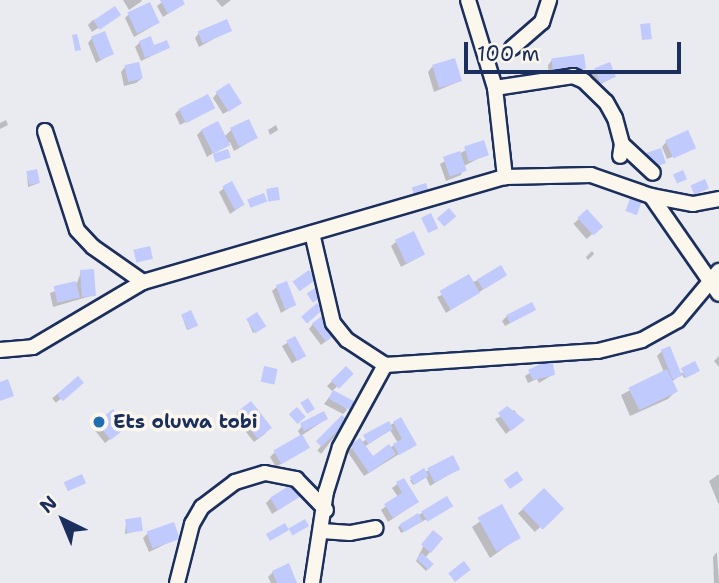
<!DOCTYPE html>
<style>
body{margin:0}
#map{position:relative;width:719px;height:583px;overflow:hidden;background:#eaeaf1;font-family:"Shantell Sans",sans-serif}
div>[style]{position:absolute}
.shadow>*{inset:0;background:#0003;transform-origin:0 0}
.building>*{inset:0;background:#c1cafc;transform-origin:0 0}
.roads{filter:drop-shadow(2px 0 #1b2f5e) drop-shadow(-2px 0 #1b2f5e) drop-shadow(0 2px #1b2f5e) drop-shadow(0 -2px #1b2f5e)}
.street>*{height:14px;margin:-7px;padding:0 7px;transform-origin:7px;border-radius:7px;background:#fbf7ec}
.dots>*{width:19px;height:19px;translate:-50% -50%;box-sizing:border-box;border:4px solid #fbf7ec;border-radius:50%}
span{translate:-50% -50%;white-space:nowrap;text-align:center;line-height:1.15;-webkit-text-stroke:7px #fbf7ec;paint-order:stroke}
.poi-label{font-size:19px;color:#1b2f5e;font-weight:700}
.left{translate:0 -50%;text-align:left}
.north{position:absolute;left:28px;top:485px;width:70px;height:70px;-webkit-text-stroke:5px #fbf7ec;paint-order:stroke;rotate:317deg;font-size:19px;font-weight:700;line-height:28px;text-align:center;color:#1b2f5e}
.north::after{content:'';display:block;margin:auto;width:24px;height:32px;background:#1b2f5e;clip-path:polygon(50% 0,100% 100%,50% 72%,0 100%)}
.scale{position:absolute;left:464px;top:42px;width:217px;height:32px;box-sizing:border-box;border:4px solid #1b2f5e;border-top:0;padding-left:9px;font-size:21px;line-height:24px;white-space:nowrap;color:#1b2f5e;-webkit-text-stroke:5px #fbf7ec;paint-order:stroke}
</style>
<div id="map">
<div class="shadow">
<i style="clip-path:polygon(123px 0,141px 0,142px 1px,129px 10px)"></i>
<i style="clip-path:polygon(165px 0,181px 0,183px 4px,163px 17px,157px 6px)"></i>
<i style="clip-path:polygon(216px 0,231px 0,222px 7px)"></i>
<i style="clip-path:polygon(129px 14px,158px 23px,134px 37px,125px 18px)"></i>
<i style="clip-path:polygon(118px 15px,92px 32px,88px 25px,93px 20px)"></i>
<i style="clip-path:polygon(230px 30px,199px 47px,195px 38px,199px 33px)"></i>
<i style="clip-path:polygon(92px 38px,112px 54px,96px 63px,88px 43px)"></i>
<i style="clip-path:polygon(140px 42px,168px 48px,141px 61px,135px 47px)"></i>
<i style="clip-path:polygon(552px 60px,584px 68px,549px 77px,548px 65px)"></i>
<i style="clip-path:polygon(609px 64px,614px 77px,595px 87px,590px 74px)"></i>
<i style="clip-path:polygon(125px 67px,141px 79px,136px 83px,124px 86px,121px 72px)"></i>
<i style="clip-path:polygon(432px 67px,460px 81px,434px 92px,428px 72px)"></i>
<i style="clip-path:polygon(217px 93px,235px 107px,223px 114px,213px 98px)"></i>
<i style="clip-path:polygon(213px 107px,180px 125px,175px 114px,179px 110px)"></i>
<i style="clip-path:polygon(6px 120px,8px 125px,0 129px,0 123px)"></i>
<i style="clip-path:polygon(276px 125px,278px 130px,270px 135px,268px 130px)"></i>
<i style="clip-path:polygon(202px 130px,224px 137px,231px 130px,256px 138px,234px 151px,230px 142px,207px 157px,197px 135px)"></i>
<i style="clip-path:polygon(666px 142px,694px 148px,667px 159px,662px 147px)"></i>
<i style="clip-path:polygon(466px 150px,487px 154px,464px 166px,461px 175px,446px 181px,440px 164px)"></i>
<i style="clip-path:polygon(27px 173px,39px 183px,28px 187px)"></i>
<i style="clip-path:polygon(231px 183px,243px 205px,230px 214px,219px 192px)"></i>
<i style="left:587px;top:212px;width:20px;height:18px;rotate:49deg"></i>
<i style="clip-path:polygon(396px 242px,423px 255px,401px 267px,391px 246px)"></i>
<i style="clip-path:polygon(592px 251px,594px 254px,588px 260px,586px 257px)"></i>
<i style="clip-path:polygon(81px 272px,94px 295px,53px 307px,50px 293px,77px 283px)"></i>
<i style="clip-path:polygon(500px 279px,446px 313px,437px 297px,478px 280px)"></i>
<i style="clip-path:polygon(277px 287px,294px 305px,281px 313px,272px 291px)"></i>
<i style="clip-path:polygon(534px 310px,505px 326px,502px 321px,507px 316px)"></i>
<i style="clip-path:polygon(182px 316px,194px 326px,187px 330px)"></i>
<i style="clip-path:polygon(247px 319px,262px 328px,253px 333px)"></i>
<i style="clip-path:polygon(313px 324px,330px 338px,321px 345px,309px 329px)"></i>
<i style="left:294px;top:339px;width:20px;height:14px;rotate:60deg"></i>
<i style="clip-path:polygon(662px 351px,679px 373px,696px 373px,684px 378px,682px 374px,671px 382px,676px 391px,668px 399px,630px 416px,621px 395px,664px 372px,657px 356px)"></i>
<i style="clip-path:polygon(719px 356px,719px 367px,714px 361px)"></i>
<i style="clip-path:polygon(551px 360px,552px 375px,539px 383px,537px 379px,528px 383px,525px 376px)"></i>
<i style="clip-path:polygon(346px 368px,351px 374px,332px 391px,347px 410px,343px 414px,324px 404px,333px 392px,327px 386px)"></i>
<i style="left:77px;top:378px;width:6px;height:32px;rotate:51deg"></i>
<i style="clip-path:polygon(514px 410px,522px 420px,506px 434px,495px 419px)"></i>
<i style="clip-path:polygon(112px 411px,120px 431px,105px 443px,93px 428px)"></i>
<i style="clip-path:polygon(238px 413px,266px 433px,254px 442px,234px 417px)"></i>
<i style="left:342px;top:418px;width:5px;height:41px;rotate:37deg"></i>
<i style="clip-path:polygon(326px 419px,301px 436px,298px 431px,302px 426px)"></i>
<i style="clip-path:polygon(evenodd,394px 423px,415px 444px,364px 476px,347px 451px,394px 423px,390px 430px,398px 443px,372px 458px,364px 447px,390px 430px)"></i>
<i style="clip-path:polygon(308px 447px,276px 467px,270px 457px,275px 452px)"></i>
<i style="clip-path:polygon(458px 469px,430px 486px,426px 477px,413px 485px,410px 480px,429px 470px)"></i>
<i style="clip-path:polygon(719px 474px,719px 505px,709px 481px)"></i>
<i style="clip-path:polygon(403px 480px,417px 502px,388px 522px,381px 510px,398px 497px,392px 488px)"></i>
<i style="left:544px;top:490px;width:25px;height:35px;rotate:48deg"></i>
<i style="clip-path:polygon(298px 497px,272px 514px,266px 503px,270px 499px)"></i>
<i style="clip-path:polygon(451px 506px,401px 533px,398px 527px,422px 513px)"></i>
<i style="clip-path:polygon(501px 507px,519px 537px,490px 558px,472px 527px)"></i>
<i style="clip-path:polygon(126px 522px,141px 530px,125px 534px)"></i>
<i style="clip-path:polygon(148px 533px,178px 538px,149px 552px,143px 538px)"></i>
<i style="clip-path:polygon(428px 537px,441px 539px,425px 558px,432px 564px,426px 571px,416px 561px)"></i>
<i style="clip-path:polygon(717px 552px,719px 583px,714px 583px,713px 557px)"></i>
<i style="clip-path:polygon(273px 572px,295px 583px,271px 583px,268px 577px)"></i>
</div>
<div class="building">
<i style="clip-path:polygon(160px 0,183px 0,185px 4px,168px 14px)"></i>
<i style="left:150px;top:2px;width:23px;height:25px;rotate:65deg"></i>
<i style="left:115px;top:6px;width:11px;height:26px;rotate:56deg"></i>
<i style="left:227px;top:19px;width:13px;height:32px;rotate:67deg"></i>
<i style="left:650px;top:23px;width:16px;height:10px;rotate:83deg"></i>
<i style="left:105px;top:31px;width:25px;height:15px;rotate:69deg"></i>
<i style="clip-path:polygon(77px 34px,81px 50px,75px 51px,72px 35px)"></i>
<i style="clip-path:polygon(151px 36px,154px 45px,167px 40px,170px 48px,145px 58px,139px 41px)"></i>
<i style="left:584px;top:54px;width:15px;height:33px;rotate:82deg"></i>
<i style="left:455px;top:58px;width:24px;height:24px;rotate:73deg"></i>
<i style="left:139px;top:62px;width:17px;height:15px;rotate:77deg"></i>
<i style="left:610px;top:62px;width:16px;height:17px;rotate:68deg"></i>
<i style="left:229px;top:83px;width:24px;height:16px;rotate:57deg"></i>
<i style="left:208px;top:94px;width:16px;height:33px;rotate:63deg"></i>
<i style="left:249px;top:119px;width:21px;height:21px;rotate:65deg"></i>
<i style="left:218px;top:121px;width:27px;height:19px;rotate:63deg"></i>
<i style="left:688px;top:130px;width:20px;height:25px;rotate:66deg"></i>
<i style="left:484px;top:140px;width:16px;height:21px;rotate:72deg"></i>
<i style="left:661px;top:148px;width:16px;height:15px;rotate:72deg"></i>
<i style="left:228px;top:149px;width:9px;height:16px;rotate:72deg"></i>
<i style="left:460px;top:151px;width:21px;height:18px;rotate:71deg"></i>
<i style="left:37px;top:169px;width:14px;height:11px;rotate:78deg"></i>
<i style="left:683px;top:170px;width:10px;height:11px;rotate:66deg"></i>
<i style="left:705px;top:179px;width:10px;height:16px;rotate:66deg"></i>
<i style="left:232px;top:181px;width:27px;height:11px;rotate:62deg"></i>
<i style="left:426px;top:183px;width:14px;height:15px;rotate:73deg"></i>
<i style="left:278px;top:187px;width:13px;height:12px;rotate:81deg"></i>
<i style="left:264px;top:193px;width:9px;height:18px;rotate:69deg"></i>
<i style="left:631px;top:196px;width:12px;height:16px;rotate:20deg"></i>
<i style="left:449px;top:208px;width:11px;height:16px;rotate:49deg"></i>
<i style="left:587px;top:209px;width:24px;height:13px;rotate:48deg"></i>
<i style="left:431px;top:213px;width:17px;height:11px;rotate:65deg"></i>
<i style="left:414px;top:231px;width:26px;height:21px;rotate:65deg"></i>
<i style="left:150px;top:246px;width:13px;height:17px;rotate:77deg"></i>
<i style="left:501px;top:265px;width:12px;height:28px;rotate:59deg"></i>
<i style="left:94px;top:269px;width:27px;height:14px;rotate:86deg"></i>
<i style="left:309px;top:270px;width:12px;height:20px;rotate:55deg"></i>
<i style="left:469px;top:274px;width:22px;height:34px;rotate:60deg"></i>
<i style="left:76px;top:281px;width:17px;height:23px;rotate:77deg"></i>
<i style="left:287px;top:281px;width:26px;height:12px;rotate:69deg"></i>
<i style="left:315px;top:288px;width:11px;height:10px;rotate:56deg"></i>
<i style="left:532px;top:302px;width:9px;height:29px;rotate:63deg"></i>
<i style="left:317px;top:303px;width:9px;height:21px;rotate:49deg"></i>
<i style="left:191px;top:310px;width:17px;height:11px;rotate:65deg"></i>
<i style="left:257px;top:312px;width:17px;height:13px;rotate:57deg"></i>
<i style="left:323px;top:315px;width:23px;height:14px;rotate:52deg"></i>
<i style="left:295px;top:336px;width:23px;height:10px;rotate:61deg"></i>
<i style="left:670px;top:346px;width:32px;height:10px;rotate:68deg"></i>
<i style="clip-path:polygon(552px 358px,555px 375px,533px 380px,528px 370px)"></i>
<i style="left:695px;top:361px;width:11px;height:16px;rotate:63deg"></i>
<i style="left:264px;top:366px;width:14px;height:16px;rotate:12deg"></i>
<i style="left:346px;top:366px;width:11px;height:21px;rotate:45deg"></i>
<i style="left:667px;top:369px;width:25px;height:43px;rotate:64deg"></i>
<i style="left:78px;top:376px;width:9px;height:28px;rotate:49deg"></i>
<i style="clip-path:polygon(8px 379px,14px 396px,0 401px,0 382px)"></i>
<i style="left:333px;top:390px;width:24px;height:10px;rotate:28deg"></i>
<i style="left:308px;top:398px;width:13px;height:9px;rotate:58deg"></i>
<i style="left:251px;top:401px;width:34px;height:18px;rotate:52deg"></i>
<i style="clip-path:polygon(507px 406px,525px 420px,511px 431px,498px 413px)"></i>
<i style="left:297px;top:407px;width:13px;height:11px;rotate:48deg"></i>
<i style="left:113px;top:409px;width:23px;height:21px;rotate:52deg"></i>
<i style="left:324px;top:411px;width:9px;height:27px;rotate:63deg"></i>
<i style="left:342px;top:415px;width:8px;height:37px;rotate:45deg"></i>
<i style="clip-path:polygon(401px 417px,417px 445px,399px 455px,393px 444px,402px 439px,393px 422px)"></i>
<i style="clip-path:polygon(389px 421px,393px 429px,368px 444px,363px 435px)"></i>
<i style="left:302px;top:434px;width:16px;height:33px;rotate:60deg"></i>
<i style="clip-path:polygon(360px 438px,373px 456px,389px 444px,396px 454px,369px 473px,350px 445px)"></i>
<i style="left:453px;top:455px;width:16px;height:29px;rotate:63deg"></i>
<i style="left:424px;top:468px;width:9px;height:17px;rotate:58deg"></i>
<i style="left:517px;top:471px;width:11px;height:16px;rotate:56deg"></i>
<i style="left:82px;top:474px;width:10px;height:20px;rotate:66deg"></i>
<i style="clip-path:polygon(404px 478px,419px 502px,393px 518px,384px 504px,402px 493px,396px 482px)"></i>
<i style="left:292px;top:484px;width:15px;height:26px;rotate:58deg"></i>
<i style="left:544px;top:488px;width:29px;height:30px;rotate:46deg"></i>
<i style="left:447px;top:496px;width:12px;height:30px;rotate:59deg"></i>
<i style="left:502px;top:504px;width:39px;height:28px;rotate:61deg"></i>
<i style="left:418px;top:513px;width:9px;height:22px;rotate:58deg"></i>
<i style="left:141px;top:517px;width:14px;height:16px;rotate:82deg"></i>
<i style="left:305px;top:519px;width:8px;height:19px;rotate:60deg"></i>
<i style="left:174px;top:522px;width:18px;height:29px;rotate:71deg"></i>
<i style="left:285px;top:523px;width:8px;height:22px;rotate:60deg"></i>
<i style="left:433px;top:530px;width:13px;height:19px;rotate:39deg"></i>
<i style="left:422px;top:553px;width:16px;height:8px;rotate:43deg"></i>
<i style="left:464px;top:561px;width:11px;height:20px;rotate:52deg"></i>
<i style="clip-path:polygon(289px 563px,297px 583px,277px 583px,272px 571px)"></i>
</div>
<div class="roads">
<div class="street">
<i style="left:468px;top:0;width:92px;rotate:72.9deg"></i>
<i style="left:495px;top:88px;width:90px;rotate:83.6deg"></i>
<i style="left:512px;top:48px;width:40px;rotate:-41deg"></i>
<i style="left:542px;top:22px;width:23px;rotate:-72deg"></i>
<i style="left:495px;top:88px;width:79px;rotate:-8.7deg"></i>
<i style="left:573px;top:76px;width:12px;rotate:24deg"></i>
<i style="left:584px;top:81px;width:30px;rotate:44deg"></i>
<i style="left:606px;top:102px;width:18px;rotate:61deg"></i>
<i style="left:615px;top:118px;width:27px;rotate:75deg"></i>
<i style="left:622px;top:144px;width:12px;rotate:99deg"></i>
<i style="left:45px;top:131px;width:104px;rotate:72.1deg"></i>
<i style="left:77px;top:230px;width:23px;rotate:47deg"></i>
<i style="left:93px;top:247px;width:61px;rotate:35deg"></i>
<i style="left:622px;top:144px;width:42px;rotate:43.1deg"></i>
<i style="left:651px;top:196px;width:119px;rotate:55.2deg"></i>
<i style="left:312px;top:233px;width:92px;rotate:76.9deg"></i>
<i style="left:333px;top:323px;width:22px;rotate:51deg"></i>
<i style="left:347px;top:340px;width:45px;rotate:33.3deg"></i>
<i style="left:385px;top:365px;width:213px;rotate:-3.8deg"></i>
<i style="left:598px;top:351px;width:45px;rotate:-14deg"></i>
<i style="left:642px;top:340px;width:41px;rotate:-29.1deg"></i>
<i style="left:678px;top:320px;width:64px;rotate:-50.1deg"></i>
<i style="left:0;top:350px;width:33px;rotate:-5deg"></i>
<i style="left:33px;top:347px;width:128px;rotate:-30.6deg"></i>
<i style="left:143px;top:282px;width:377px;rotate:-16.2deg"></i>
<i style="left:505px;top:177px;width:86px;rotate:-1.3deg"></i>
<i style="left:591px;top:175px;width:64px;rotate:19.3deg"></i>
<i style="left:651px;top:196px;width:43px;rotate:10.8deg"></i>
<i style="left:693px;top:204px;width:26px;rotate:-11deg"></i>
<i style="left:322px;top:531px;width:28px;rotate:4deg"></i>
<i style="left:350px;top:533px;width:26px;rotate:-11deg"></i>
<i style="left:177px;top:583px;width:61px;rotate:-75.7deg"></i>
<i style="left:192px;top:524px;width:20px;rotate:-60deg"></i>
<i style="left:202px;top:507px;width:41px;rotate:-37.1deg"></i>
<i style="left:235px;top:482px;width:31px;rotate:-17deg"></i>
<i style="left:265px;top:473px;width:32px;rotate:11deg"></i>
<i style="left:296px;top:479px;width:43px;rotate:45.9deg"></i>
<i style="left:312px;top:583px;width:92px;rotate:-81.3deg"></i>
<i style="left:326px;top:492px;width:47px;rotate:-72.7deg"></i>
<i style="left:340px;top:447px;width:94px;rotate:-61.2deg"></i>
</div>
</div>
<div class="dots">
<i style="left:99px;top:422px;background:#1f6fb2"></i>
</div>
<div class="poi-label">
<span class="left" style="left:113px;top:422px">Ets oluwa tobi</span>
</div>
<div class="north">N</div>
<div class="scale">100 m</div>
</div>
